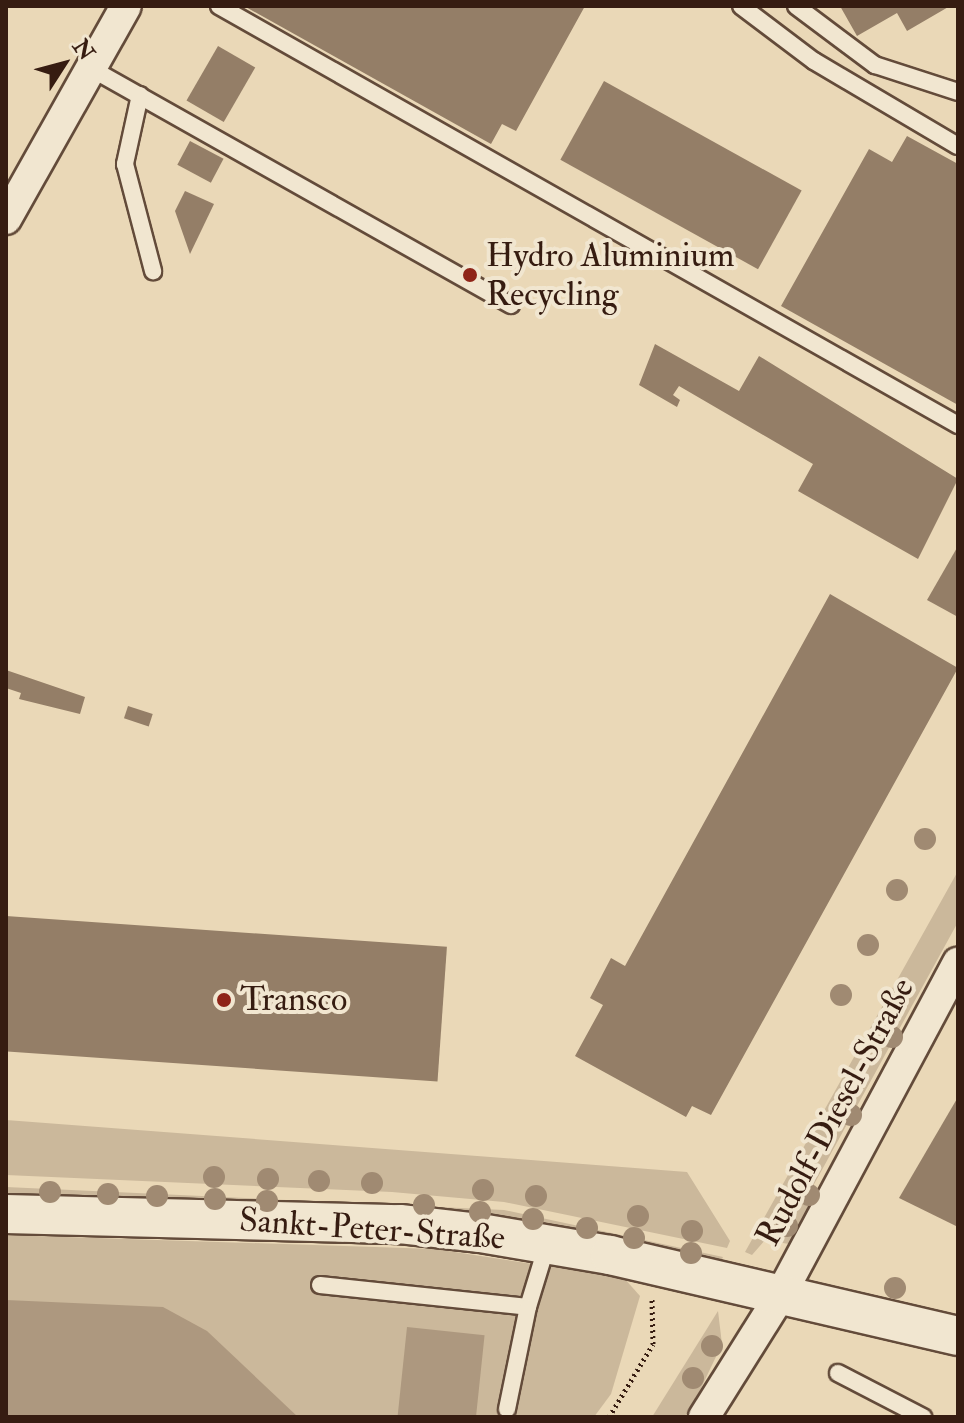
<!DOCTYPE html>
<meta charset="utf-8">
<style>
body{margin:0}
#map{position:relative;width:964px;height:1423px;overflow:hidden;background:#ead8b7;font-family:"IM FELL Double Pica",serif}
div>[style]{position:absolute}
.green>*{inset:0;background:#cbb89b}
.water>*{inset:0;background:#ad987f;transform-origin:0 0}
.building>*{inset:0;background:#947e67;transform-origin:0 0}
.path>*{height:5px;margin-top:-2.5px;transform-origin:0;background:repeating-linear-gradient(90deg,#361c11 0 2px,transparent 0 6px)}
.roads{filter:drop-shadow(2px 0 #634b3a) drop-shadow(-2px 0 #634b3a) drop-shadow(0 2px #634b3a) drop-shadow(0 -2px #634b3a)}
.service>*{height:16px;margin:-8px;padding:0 8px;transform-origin:8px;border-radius:8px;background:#f1e6d0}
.minor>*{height:30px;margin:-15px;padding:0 15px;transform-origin:15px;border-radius:15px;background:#f1e6d0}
.tertiary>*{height:38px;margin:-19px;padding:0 19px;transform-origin:19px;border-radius:19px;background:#f1e6d0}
.trees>*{width:22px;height:22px;margin:-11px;border-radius:50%;background:#a08a72}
.dots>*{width:22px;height:22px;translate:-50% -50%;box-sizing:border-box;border:4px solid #f1e6d0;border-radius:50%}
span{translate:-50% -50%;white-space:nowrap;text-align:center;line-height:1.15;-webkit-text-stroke:8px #f1e6d0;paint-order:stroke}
.poi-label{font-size:34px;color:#361c11}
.left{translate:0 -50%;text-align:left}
.street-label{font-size:34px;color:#361c11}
.frame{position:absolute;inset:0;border:8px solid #361c11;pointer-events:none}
.north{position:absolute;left:24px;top:24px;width:80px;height:80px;-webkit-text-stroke:6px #f1e6d0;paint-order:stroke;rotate:54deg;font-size:22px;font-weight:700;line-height:32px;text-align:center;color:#361c11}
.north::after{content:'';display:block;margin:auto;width:28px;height:36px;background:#361c11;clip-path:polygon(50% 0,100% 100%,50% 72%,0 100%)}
</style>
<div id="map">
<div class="green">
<i style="clip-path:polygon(958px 871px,958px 922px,812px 1188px,820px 1193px,789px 1244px,765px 1240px,752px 1255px,745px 1252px)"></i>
<i style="clip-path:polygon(6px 1120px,687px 1172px,730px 1241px,727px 1248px,504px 1202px,392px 1192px,6px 1175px)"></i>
<i style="clip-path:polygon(6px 1187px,504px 1210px,723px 1257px,718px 1267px,6px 1198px)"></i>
<i style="clip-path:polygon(6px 1235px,435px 1249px,624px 1278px,640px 1296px,611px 1394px,594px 1417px,6px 1417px)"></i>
<i style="clip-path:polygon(718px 1311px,722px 1344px,693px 1405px,684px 1417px,652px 1417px)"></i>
</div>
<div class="water">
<i style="clip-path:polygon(6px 1300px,163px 1307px,207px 1331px,298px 1417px,6px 1417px)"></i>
<i style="left:407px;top:1327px;width:78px;height:90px;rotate:6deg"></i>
</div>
<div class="building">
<i style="clip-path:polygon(244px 6px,585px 6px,516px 131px,502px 124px,491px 144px)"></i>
<i style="clip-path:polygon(840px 6px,950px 6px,907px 31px,897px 13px,857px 36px)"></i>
<i style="left:218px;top:46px;width:43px;height:63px;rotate:30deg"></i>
<i style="left:604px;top:81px;width:226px;height:90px;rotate:29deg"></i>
<i style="clip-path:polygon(907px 136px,958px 164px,958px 405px,781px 306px,869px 149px,892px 162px)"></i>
<i style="left:190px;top:141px;width:38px;height:27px;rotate:28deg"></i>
<i style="clip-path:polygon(185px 191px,214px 204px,190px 254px,175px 211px)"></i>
<i style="clip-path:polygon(655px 344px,739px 391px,759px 356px,958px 479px,918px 559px,798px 491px,813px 464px,679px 386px,673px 395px,680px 400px,677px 407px,639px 385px)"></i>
<i style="clip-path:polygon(958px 546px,958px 617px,927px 600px)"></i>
<i style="clip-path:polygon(830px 594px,958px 668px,711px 1115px,692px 1106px,686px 1117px,575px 1056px,603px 1005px,590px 998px,611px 958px,625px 966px)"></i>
<i style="clip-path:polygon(6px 670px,85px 697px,80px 714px,19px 699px,21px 693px,6px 688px)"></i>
<i style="left:128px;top:706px;width:26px;height:13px;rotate:18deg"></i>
<i style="left:6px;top:916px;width:442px;height:135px;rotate:4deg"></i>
<i style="clip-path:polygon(958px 1097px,958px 1227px,899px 1198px)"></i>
</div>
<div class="path">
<i style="left:609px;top:1417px;width:85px;rotate:-58.9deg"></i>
<i style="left:653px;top:1344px;width:45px;rotate:-91.3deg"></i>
</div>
<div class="roads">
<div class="service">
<i style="left:219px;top:6px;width:850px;rotate:29.55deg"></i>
<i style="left:741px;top:6px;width:91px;rotate:37deg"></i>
<i style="left:814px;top:61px;width:167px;rotate:30.6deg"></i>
<i style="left:796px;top:6px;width:99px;rotate:36.8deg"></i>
<i style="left:875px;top:65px;width:87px;rotate:18deg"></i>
<i style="left:92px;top:69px;width:481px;rotate:29.4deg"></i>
<i style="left:140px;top:95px;width:71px;rotate:102.3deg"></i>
<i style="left:125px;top:164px;width:111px;rotate:75.3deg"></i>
<i style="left:320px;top:1285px;width:209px;rotate:6deg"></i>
<i style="left:528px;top:1307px;width:65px;rotate:-73deg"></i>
<i style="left:838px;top:1373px;width:96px;rotate:27.4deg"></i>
<i style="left:507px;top:1409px;width:104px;rotate:-78.4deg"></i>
</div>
<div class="minor">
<i style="left:6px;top:219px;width:244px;rotate:-60.6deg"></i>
<i style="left:704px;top:1417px;width:143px;rotate:-57.9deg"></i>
<i style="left:780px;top:1296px;width:378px;rotate:-61.9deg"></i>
</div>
<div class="tertiary">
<i style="left:6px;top:1214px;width:394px;rotate:1.5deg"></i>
<i style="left:400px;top:1224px;width:81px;rotate:6.4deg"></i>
<i style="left:480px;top:1233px;width:132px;rotate:9.6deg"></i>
<i style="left:610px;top:1255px;width:357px;rotate:13.1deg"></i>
</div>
</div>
<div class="trees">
<i style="left:925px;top:839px"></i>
<i style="left:897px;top:890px"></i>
<i style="left:868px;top:945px"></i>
<i style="left:841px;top:995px"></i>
<i style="left:892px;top:1037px"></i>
<i style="left:851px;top:1115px"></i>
<i style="left:214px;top:1177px"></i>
<i style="left:268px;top:1179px"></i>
<i style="left:319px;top:1181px"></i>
<i style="left:372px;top:1183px"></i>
<i style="left:483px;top:1190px"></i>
<i style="left:50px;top:1192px"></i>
<i style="left:108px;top:1194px"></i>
<i style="left:809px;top:1195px"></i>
<i style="left:157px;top:1196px"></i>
<i style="left:536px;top:1196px"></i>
<i style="left:215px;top:1199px"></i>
<i style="left:267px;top:1201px"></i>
<i style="left:424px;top:1205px"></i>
<i style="left:480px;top:1212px"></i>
<i style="left:638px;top:1216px"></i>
<i style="left:533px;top:1219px"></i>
<i style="left:787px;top:1226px"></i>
<i style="left:587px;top:1228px"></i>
<i style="left:692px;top:1231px"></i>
<i style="left:634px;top:1238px"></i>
<i style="left:691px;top:1253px"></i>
<i style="left:895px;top:1288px"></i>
<i style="left:712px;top:1346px"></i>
<i style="left:693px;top:1378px"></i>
</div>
<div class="dots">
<i style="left:470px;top:275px;background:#8f2418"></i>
<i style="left:224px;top:1000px;background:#8f2418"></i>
</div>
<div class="poi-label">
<span class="left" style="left:486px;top:275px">Hydro Aluminium<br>Recycling</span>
<span class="left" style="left:240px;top:1000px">Transco</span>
</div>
<div class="street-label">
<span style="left:835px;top:1112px;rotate:-62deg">Rudolf-Diesel-Straße</span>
<span style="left:372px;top:1229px;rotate:4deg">Sankt-Peter-Straße</span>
</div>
<div class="frame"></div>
<div class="north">N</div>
</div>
